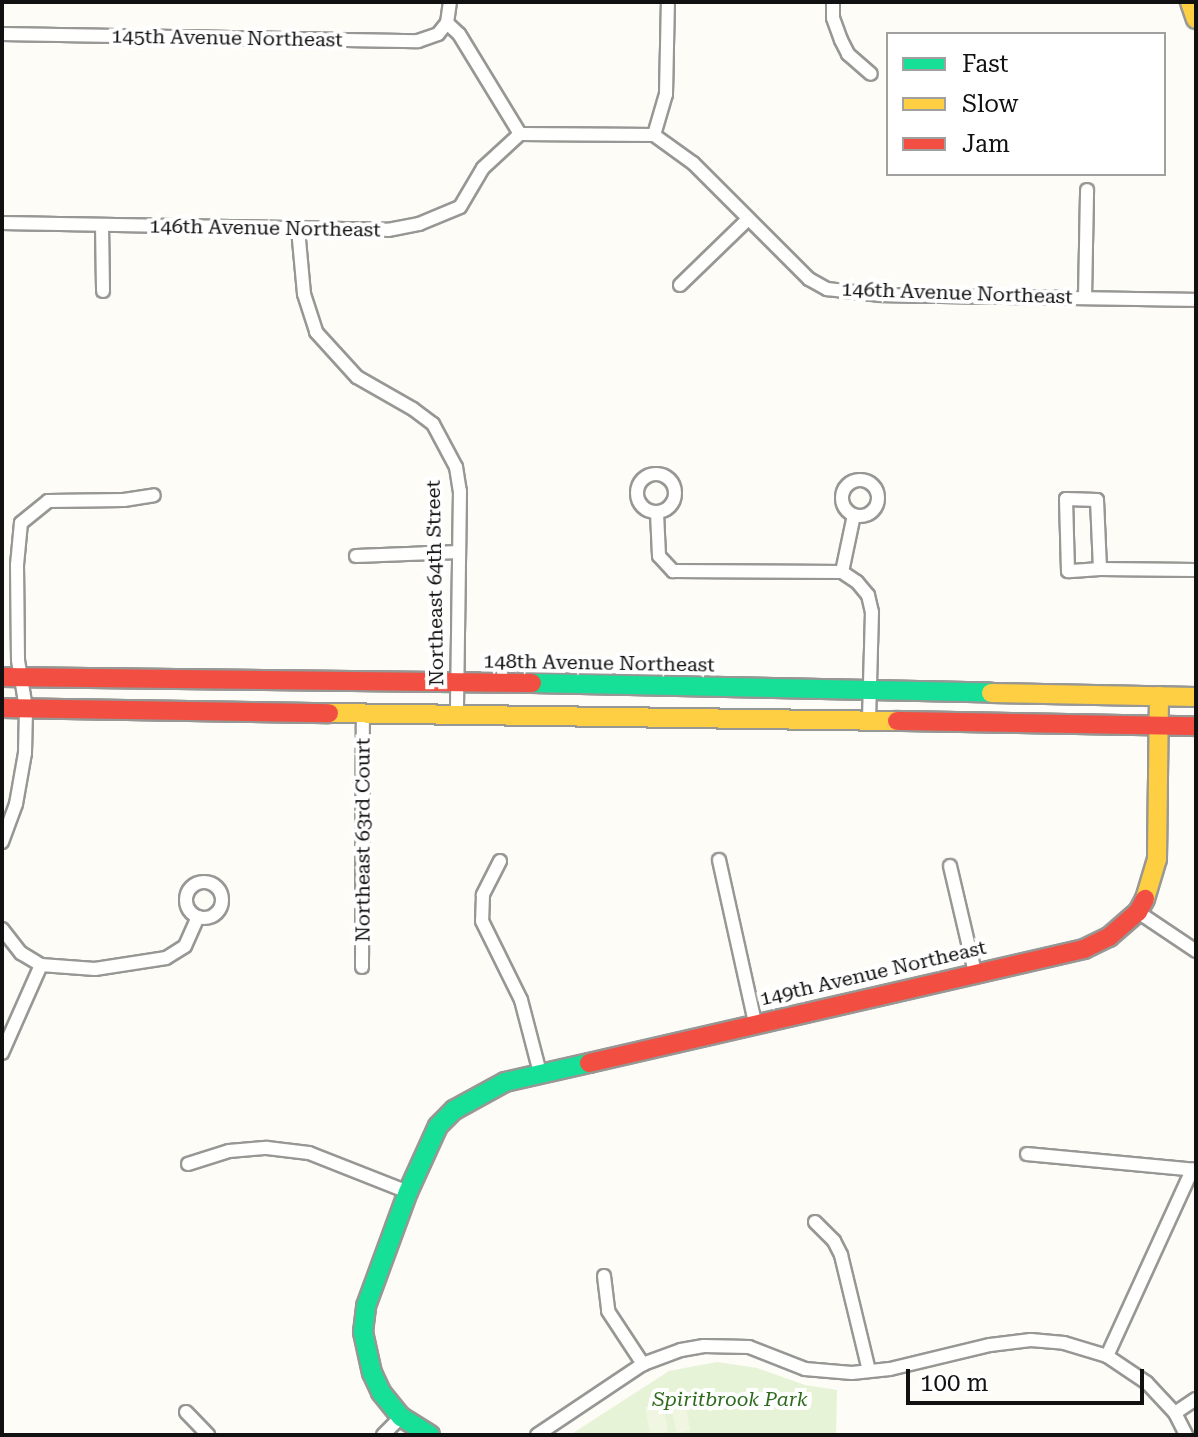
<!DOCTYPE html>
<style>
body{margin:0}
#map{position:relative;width:1198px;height:1437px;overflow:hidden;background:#fdfcf7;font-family:"Roboto Serif",serif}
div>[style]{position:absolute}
.green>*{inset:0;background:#e7f3d7}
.pitch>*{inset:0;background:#f0f6e1;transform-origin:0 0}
.roads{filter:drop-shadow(2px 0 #979795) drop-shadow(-2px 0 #979795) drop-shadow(0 2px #979795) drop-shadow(0 -2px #979795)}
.street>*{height:12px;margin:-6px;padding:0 6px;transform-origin:6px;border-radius:6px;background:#fffffe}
.street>.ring{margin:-6px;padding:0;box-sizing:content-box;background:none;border:12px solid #fffffe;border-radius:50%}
.fast>*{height:18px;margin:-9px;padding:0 9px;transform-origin:9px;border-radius:9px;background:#16e098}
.slow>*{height:18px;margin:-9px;padding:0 9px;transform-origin:9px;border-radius:9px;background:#ffcf43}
.jam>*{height:18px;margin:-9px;padding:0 9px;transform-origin:9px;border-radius:9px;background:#f24e42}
span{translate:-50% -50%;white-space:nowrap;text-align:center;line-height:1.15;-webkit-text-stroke:8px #fff;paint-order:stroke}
.street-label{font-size:20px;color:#111}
.park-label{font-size:20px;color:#2f6b1f;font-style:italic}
.frame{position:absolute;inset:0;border:4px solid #111;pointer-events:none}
.legend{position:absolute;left:886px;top:32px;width:280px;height:144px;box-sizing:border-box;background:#fff;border:2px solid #a0a0a0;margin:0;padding:10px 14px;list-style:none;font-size:24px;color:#111}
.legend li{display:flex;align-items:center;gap:16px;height:40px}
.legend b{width:40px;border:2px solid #a0a0a0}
.scale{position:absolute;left:906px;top:1369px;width:238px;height:36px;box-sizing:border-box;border:4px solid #111;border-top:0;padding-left:10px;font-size:24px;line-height:28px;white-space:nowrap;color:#111;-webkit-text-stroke:6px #fff;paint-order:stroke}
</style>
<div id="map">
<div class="green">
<i style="clip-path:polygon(717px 1362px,757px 1368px,805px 1385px,837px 1390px,836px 1435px,570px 1435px,669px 1371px)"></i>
</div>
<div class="pitch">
<i style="left:684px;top:1398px;width:33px;height:14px;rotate:79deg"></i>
<i style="left:663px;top:1404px;width:28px;height:18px;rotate:80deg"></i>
</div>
<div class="roads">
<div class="street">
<i style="left:833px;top:2px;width:16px;rotate:90deg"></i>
<i style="left:833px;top:18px;width:23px;rotate:70deg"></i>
<i style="left:841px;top:40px;width:16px;rotate:63deg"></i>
<i style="left:848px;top:54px;width:30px;rotate:41deg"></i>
<i style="left:447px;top:23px;width:16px;rotate:43deg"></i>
<i style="left:459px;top:34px;width:117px;rotate:58.6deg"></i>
<i style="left:447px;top:23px;width:21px;rotate:-82deg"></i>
<i style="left:2px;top:34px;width:416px;rotate:1deg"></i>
<i style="left:418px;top:41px;width:21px;rotate:-19deg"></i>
<i style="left:438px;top:34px;width:14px;rotate:-51deg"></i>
<i style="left:654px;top:135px;width:43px;rotate:-73.7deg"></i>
<i style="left:666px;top:94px;width:92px;rotate:-88.8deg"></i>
<i style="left:2px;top:223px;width:386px;rotate:1deg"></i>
<i style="left:388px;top:230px;width:32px;rotate:-11deg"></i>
<i style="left:419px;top:224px;width:44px;rotate:-22.5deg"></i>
<i style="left:460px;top:207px;width:45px;rotate:-59.5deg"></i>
<i style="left:483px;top:168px;width:50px;rotate:-42.6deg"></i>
<i style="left:520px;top:134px;width:134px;rotate:0.4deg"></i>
<i style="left:654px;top:135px;width:48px;rotate:35.7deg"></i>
<i style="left:693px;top:163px;width:164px;rotate:45deg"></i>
<i style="left:809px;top:279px;width:21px;rotate:29deg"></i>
<i style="left:827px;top:289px;width:54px;rotate:6.3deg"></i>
<i style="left:881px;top:295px;width:315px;rotate:0.9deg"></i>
<i style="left:102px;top:225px;width:66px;rotate:89.1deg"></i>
<i style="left:298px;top:229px;width:65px;rotate:84.7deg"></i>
<i style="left:304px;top:294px;width:40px;rotate:72deg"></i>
<i style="left:316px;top:332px;width:61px;rotate:47.7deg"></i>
<i style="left:357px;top:377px;width:64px;rotate:29.7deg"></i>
<i style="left:413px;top:409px;width:25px;rotate:37deg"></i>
<i style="left:433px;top:424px;width:49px;rotate:61.9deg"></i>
<i style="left:456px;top:467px;width:24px;rotate:81deg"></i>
<i style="left:460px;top:491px;width:224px;rotate:90.8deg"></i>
<i style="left:680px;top:285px;width:95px;rotate:-44.1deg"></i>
<i style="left:1085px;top:298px;width:108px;rotate:-88.9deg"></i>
<i class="ring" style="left:637px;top:474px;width:26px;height:26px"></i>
<i class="ring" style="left:842px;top:480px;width:24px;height:24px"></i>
<i style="left:1066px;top:499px;width:31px;rotate:2deg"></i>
<i style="left:1097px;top:500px;width:69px;rotate:87.5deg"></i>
<i style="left:1100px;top:569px;width:32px;rotate:176deg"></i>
<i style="left:1068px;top:571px;width:72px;rotate:-91.6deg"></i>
<i style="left:657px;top:513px;width:43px;rotate:87.3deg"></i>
<i style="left:659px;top:556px;width:21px;rotate:47deg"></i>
<i style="left:673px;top:571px;width:169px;rotate:0.3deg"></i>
<i style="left:854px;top:515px;width:58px;rotate:101.9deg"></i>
<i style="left:842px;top:572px;width:18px;rotate:34deg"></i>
<i style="left:857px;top:582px;width:17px;rotate:50deg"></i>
<i style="left:868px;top:595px;width:17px;rotate:77deg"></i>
<i style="left:872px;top:612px;width:110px;rotate:91.6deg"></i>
<i style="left:356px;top:556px;width:103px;rotate:-2.2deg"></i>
<i style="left:1100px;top:569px;width:96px;rotate:0.6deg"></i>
<i style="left:2px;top:842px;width:40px;rotate:-69.8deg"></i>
<i style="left:16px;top:804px;width:52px;rotate:-80deg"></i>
<i style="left:25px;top:753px;width:45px;rotate:-88.7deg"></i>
<i style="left:26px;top:708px;width:49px;rotate:-99.5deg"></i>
<i style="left:18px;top:660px;width:95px;rotate:-90.6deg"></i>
<i style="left:17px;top:565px;width:42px;rotate:-84.6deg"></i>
<i style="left:21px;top:523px;width:35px;rotate:-39deg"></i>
<i style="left:48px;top:501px;width:76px;rotate:-0.8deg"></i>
<i style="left:124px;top:500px;width:30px;rotate:-9deg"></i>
<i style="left:719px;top:860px;width:166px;rotate:77.5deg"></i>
<i style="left:500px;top:861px;width:38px;rotate:117deg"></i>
<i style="left:483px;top:895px;width:26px;rotate:92deg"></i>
<i style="left:482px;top:921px;width:88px;rotate:63.7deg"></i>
<i style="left:521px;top:1000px;width:75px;rotate:75.4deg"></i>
<i style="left:950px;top:866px;width:110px;rotate:76.8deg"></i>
<i class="ring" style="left:186px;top:882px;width:24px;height:24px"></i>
<i style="left:1138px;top:912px;width:70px;rotate:33.9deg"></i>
<i style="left:2px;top:929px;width:31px;rotate:52deg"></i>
<i style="left:21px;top:953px;width:23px;rotate:31deg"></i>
<i style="left:362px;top:967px;width:255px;rotate:-89.8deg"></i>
<i style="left:2px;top:1053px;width:96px;rotate:-66.1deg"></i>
<i style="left:41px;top:965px;width:54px;rotate:4.2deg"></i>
<i style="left:95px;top:969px;width:72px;rotate:-8.8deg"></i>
<i style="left:166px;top:958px;width:22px;rotate:-32deg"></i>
<i style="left:185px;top:946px;width:32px;rotate:-66deg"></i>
<i style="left:1027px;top:1154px;width:170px;rotate:5.4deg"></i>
<i style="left:188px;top:1164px;width:43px;rotate:-17.6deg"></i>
<i style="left:229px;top:1151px;width:38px;rotate:-5deg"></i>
<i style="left:267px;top:1148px;width:42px;rotate:6.8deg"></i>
<i style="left:309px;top:1153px;width:106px;rotate:21.5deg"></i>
<i style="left:815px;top:1222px;width:27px;rotate:45deg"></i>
<i style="left:834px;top:1241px;width:16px;rotate:63deg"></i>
<i style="left:841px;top:1255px;width:119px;rotate:76.4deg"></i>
<i style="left:604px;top:1276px;width:35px;rotate:83deg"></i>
<i style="left:608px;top:1311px;width:64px;rotate:56.6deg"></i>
<i style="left:1107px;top:1356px;width:205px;rotate:-65.4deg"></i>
<i style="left:186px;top:1412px;width:32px;rotate:46deg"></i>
<i style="left:1175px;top:1413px;width:25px;rotate:-34deg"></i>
<i style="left:383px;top:1435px;width:25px;rotate:-45deg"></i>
<i style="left:537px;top:1435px;width:128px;rotate:-33.8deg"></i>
<i style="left:643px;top:1364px;width:40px;rotate:-20.2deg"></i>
<i style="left:681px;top:1350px;width:23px;rotate:-10deg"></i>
<i style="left:704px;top:1346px;width:45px;rotate:1.3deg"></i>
<i style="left:749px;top:1347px;width:60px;rotate:21.4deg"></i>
<i style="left:805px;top:1369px;width:47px;rotate:4.9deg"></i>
<i style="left:852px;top:1373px;width:38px;rotate:-6deg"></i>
<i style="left:890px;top:1369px;width:103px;rotate:-13.5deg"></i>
<i style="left:990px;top:1345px;width:41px;rotate:-7deg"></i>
<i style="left:1031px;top:1340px;width:33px;rotate:5deg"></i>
<i style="left:1064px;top:1343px;width:45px;rotate:16.8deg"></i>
<i style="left:1107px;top:1356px;width:48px;rotate:34deg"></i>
<i style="left:1147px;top:1383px;width:41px;rotate:47deg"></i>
<i style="left:1175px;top:1413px;width:25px;rotate:63deg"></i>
</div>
<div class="fast">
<i style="left:532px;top:683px;width:459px;rotate:1.2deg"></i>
<i style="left:430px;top:1435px;width:34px;rotate:-148deg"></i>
<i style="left:401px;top:1417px;width:32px;rotate:-129deg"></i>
<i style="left:381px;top:1392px;width:21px;rotate:-115deg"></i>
<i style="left:372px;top:1373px;width:42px;rotate:-102.4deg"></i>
<i style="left:363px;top:1332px;width:26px;rotate:-83deg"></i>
<i style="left:366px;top:1306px;width:121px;rotate:-69.8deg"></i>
<i style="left:408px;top:1192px;width:72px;rotate:-65.6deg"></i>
<i style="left:438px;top:1126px;width:23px;rotate:-45deg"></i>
<i style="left:454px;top:1110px;width:58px;rotate:-28.8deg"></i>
<i style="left:505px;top:1082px;width:86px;rotate:-12.7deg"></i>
</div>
<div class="slow">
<i style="left:1190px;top:2px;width:18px;rotate:71deg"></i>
<i style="left:991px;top:693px;width:205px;rotate:1.1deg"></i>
<i style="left:329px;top:713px;width:568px;rotate:0.81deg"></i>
<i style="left:1145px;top:899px;width:42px;rotate:-73.3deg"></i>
<i style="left:1157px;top:859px;width:163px;rotate:-89.3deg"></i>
</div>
<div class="jam">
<i style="left:2px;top:677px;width:530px;rotate:0.65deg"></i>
<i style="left:2px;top:708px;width:327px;rotate:0.9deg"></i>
<i style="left:897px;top:721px;width:299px;rotate:1deg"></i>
<i style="left:589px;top:1063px;width:508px;rotate:-12.97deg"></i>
<i style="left:1084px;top:949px;width:28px;rotate:-26deg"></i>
<i style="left:1109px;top:937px;width:38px;rotate:-41deg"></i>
<i style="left:1138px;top:912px;width:15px;rotate:-62deg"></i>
</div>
</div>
<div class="street-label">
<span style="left:227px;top:38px;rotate:1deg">145th Avenue Northeast</span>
<span style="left:265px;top:228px;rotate:1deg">146th Avenue Northeast</span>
<span style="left:957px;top:293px;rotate:2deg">146th Avenue Northeast</span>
<span style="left:435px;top:583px;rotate:-91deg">Northeast 64th Street</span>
<span style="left:599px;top:663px;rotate:1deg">148th Avenue Northeast</span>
<span style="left:363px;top:840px;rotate:-90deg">Northeast 63rd Court</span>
<span style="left:873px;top:973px;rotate:-13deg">149th Avenue Northeast</span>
</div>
<div class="park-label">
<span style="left:730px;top:1399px">Spiritbrook Park</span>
</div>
<div class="frame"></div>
<ul class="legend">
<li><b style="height:10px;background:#16e098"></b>Fast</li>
<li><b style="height:10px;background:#ffcf43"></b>Slow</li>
<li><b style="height:10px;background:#f24e42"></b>Jam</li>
</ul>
<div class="scale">100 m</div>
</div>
